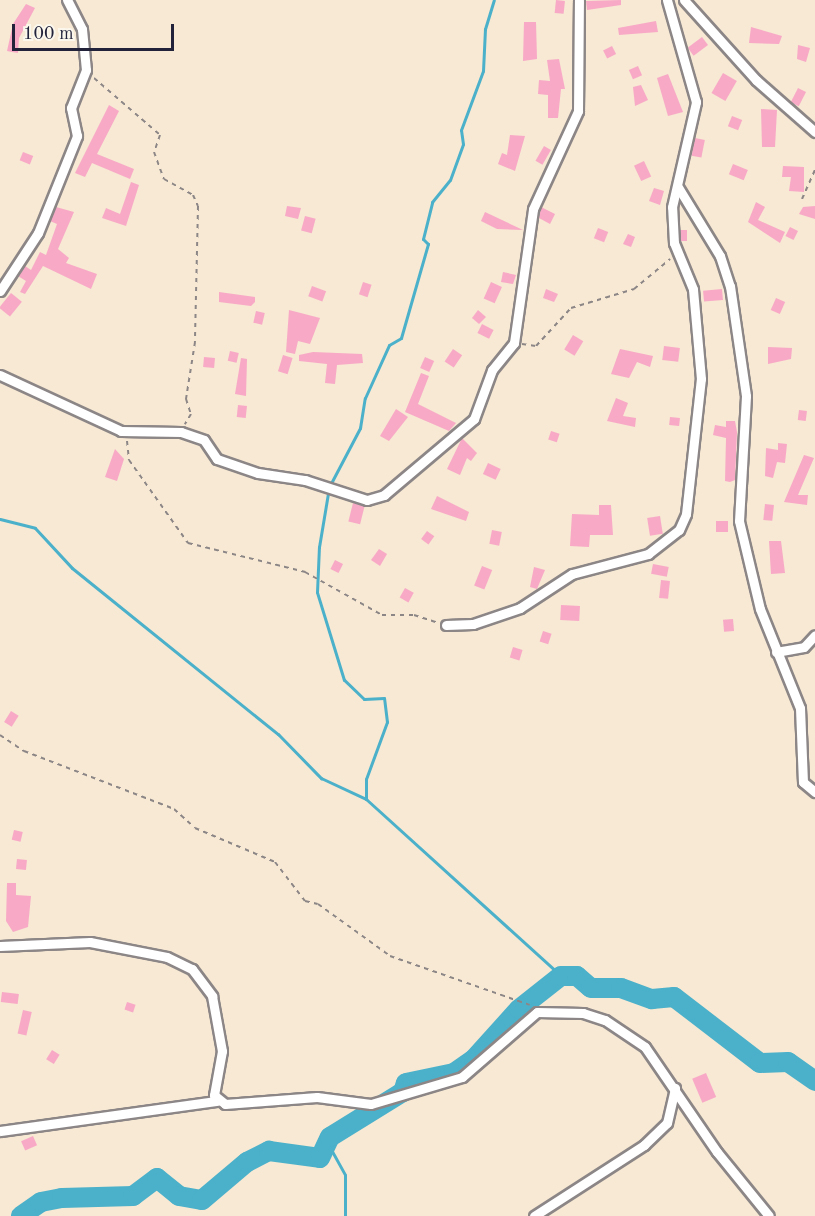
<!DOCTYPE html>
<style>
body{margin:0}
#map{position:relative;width:815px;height:1216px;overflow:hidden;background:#f7e9d3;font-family:"Old Standard TT",serif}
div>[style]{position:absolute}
.stream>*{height:3px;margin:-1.5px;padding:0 1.5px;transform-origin:1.5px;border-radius:1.5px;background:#4bb0ca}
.river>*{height:20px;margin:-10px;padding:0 10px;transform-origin:10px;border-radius:10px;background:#4bb0ca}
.building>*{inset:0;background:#f8a9c6;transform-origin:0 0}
.path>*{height:2px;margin-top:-1px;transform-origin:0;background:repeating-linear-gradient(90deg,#8c8687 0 4.5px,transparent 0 9px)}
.roads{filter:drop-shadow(2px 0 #8c8687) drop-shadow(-2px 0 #8c8687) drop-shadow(0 2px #8c8687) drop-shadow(0 -2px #8c8687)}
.street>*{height:9px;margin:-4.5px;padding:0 4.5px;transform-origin:4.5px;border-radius:4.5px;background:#fff}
span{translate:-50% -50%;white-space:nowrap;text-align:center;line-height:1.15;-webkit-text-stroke:4.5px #fbf7ec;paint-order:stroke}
.scale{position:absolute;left:12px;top:24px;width:162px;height:27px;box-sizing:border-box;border:3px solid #22223b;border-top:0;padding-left:8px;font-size:18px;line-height:21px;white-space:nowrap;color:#22223b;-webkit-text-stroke:4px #fbf7ec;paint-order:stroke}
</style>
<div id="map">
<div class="stream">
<i style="left:0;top:519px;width:36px;rotate:14deg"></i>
<i style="left:35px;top:528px;width:54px;rotate:47.2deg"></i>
<i style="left:72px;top:568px;width:265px;rotate:38.9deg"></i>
<i style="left:278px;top:734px;width:62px;rotate:45.7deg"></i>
<i style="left:321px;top:778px;width:50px;rotate:25deg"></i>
<i style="left:366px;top:799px;width:263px;rotate:42.2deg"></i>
<i style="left:366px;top:799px;width:20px;rotate:-90deg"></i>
<i style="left:366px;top:779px;width:61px;rotate:-69.8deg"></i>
<i style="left:387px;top:722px;width:24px;rotate:-97deg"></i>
<i style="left:384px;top:698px;width:20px;rotate:177deg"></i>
<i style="left:364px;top:699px;width:28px;rotate:-136deg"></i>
<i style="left:344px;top:680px;width:92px;rotate:-107.1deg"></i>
<i style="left:317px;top:592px;width:45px;rotate:-87.5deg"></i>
<i style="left:319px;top:547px;width:61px;rotate:-80.5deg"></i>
<i style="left:329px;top:487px;width:67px;rotate:-62.3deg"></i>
<i style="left:360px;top:428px;width:30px;rotate:-81deg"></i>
<i style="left:365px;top:398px;width:58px;rotate:-65.6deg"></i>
<i style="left:389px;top:345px;width:14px;rotate:-30deg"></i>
<i style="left:401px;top:338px;width:98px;rotate:-74deg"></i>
<i style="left:428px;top:244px;width:7px;rotate:-135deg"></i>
<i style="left:423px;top:239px;width:38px;rotate:-76deg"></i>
<i style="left:432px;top:202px;width:28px;rotate:-51deg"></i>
<i style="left:450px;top:180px;width:38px;rotate:-70deg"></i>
<i style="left:463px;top:144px;width:14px;rotate:-98deg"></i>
<i style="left:461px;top:130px;width:63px;rotate:-69.6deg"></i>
<i style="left:483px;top:71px;width:42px;rotate:-87.3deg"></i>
<i style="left:485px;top:29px;width:30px;rotate:-73deg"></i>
<i style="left:328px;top:1144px;width:35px;rotate:61deg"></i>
<i style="left:345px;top:1175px;width:41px;rotate:90deg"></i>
</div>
<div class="river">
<i style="left:21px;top:1216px;width:24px;rotate:-35deg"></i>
<i style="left:41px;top:1202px;width:21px;rotate:-11deg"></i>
<i style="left:62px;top:1198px;width:71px;rotate:-1.6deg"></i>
<i style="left:133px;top:1196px;width:30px;rotate:-37deg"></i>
<i style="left:157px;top:1178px;width:28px;rotate:39deg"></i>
<i style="left:179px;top:1196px;width:23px;rotate:10deg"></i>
<i style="left:202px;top:1200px;width:59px;rotate:-40.2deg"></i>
<i style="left:247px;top:1162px;width:25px;rotate:-27deg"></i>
<i style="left:269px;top:1151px;width:51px;rotate:7.8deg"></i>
<i style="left:320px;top:1158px;width:23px;rotate:-65deg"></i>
<i style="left:330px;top:1137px;width:86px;rotate:-31.7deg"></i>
<i style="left:403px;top:1092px;width:9px;rotate:-72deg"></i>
<i style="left:406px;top:1083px;width:49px;rotate:-11.8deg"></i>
<i style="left:454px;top:1073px;width:24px;rotate:-35deg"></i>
<i style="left:474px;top:1059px;width:67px;rotate:-48deg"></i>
<i style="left:519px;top:1009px;width:53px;rotate:-38.2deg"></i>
<i style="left:561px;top:976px;width:16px"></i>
<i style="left:577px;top:976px;width:18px;rotate:41deg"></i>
<i style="left:591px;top:988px;width:30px"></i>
<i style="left:621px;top:988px;width:33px;rotate:20deg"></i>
<i style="left:652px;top:999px;width:22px;rotate:-5deg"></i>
<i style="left:674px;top:997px;width:108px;rotate:37.5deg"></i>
<i style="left:760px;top:1063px;width:28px;rotate:-2deg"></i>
<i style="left:788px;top:1062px;width:33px;rotate:35deg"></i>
</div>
<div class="building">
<i style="left:556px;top:0;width:9px;height:13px;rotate:6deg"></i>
<i style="clip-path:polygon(621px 0,621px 5px,587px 10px,586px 1px)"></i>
<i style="clip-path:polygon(26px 4px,35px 8px,19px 38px,18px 53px,12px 52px,7px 51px,13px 24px)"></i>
<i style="clip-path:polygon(656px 21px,658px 32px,619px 35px,618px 28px)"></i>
<i style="clip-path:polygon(524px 22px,536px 22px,537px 59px,523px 61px)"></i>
<i style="clip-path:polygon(751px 27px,782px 36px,779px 44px,749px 43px)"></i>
<i style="left:702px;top:37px;width:10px;height:18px;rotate:53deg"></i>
<i style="clip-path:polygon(798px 45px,810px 48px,806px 62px,797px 59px)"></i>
<i style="left:612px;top:46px;width:9px;height:10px;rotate:63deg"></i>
<i style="clip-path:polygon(559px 59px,565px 89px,561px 89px,558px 118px,548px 118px,548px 95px,538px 94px,539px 80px,550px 81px,547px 60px)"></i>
<i style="left:638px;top:66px;width:10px;height:10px;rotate:66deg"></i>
<i style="left:723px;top:73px;width:16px;height:23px;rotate:30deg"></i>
<i style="clip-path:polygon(668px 74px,683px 112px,668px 116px,657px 78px)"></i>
<i style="clip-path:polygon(641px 85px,648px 100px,635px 106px,633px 87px)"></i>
<i style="left:798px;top:88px;width:9px;height:16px;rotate:27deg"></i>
<i style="clip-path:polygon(109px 105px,119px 111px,97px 154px,134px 169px,130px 179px,92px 163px,85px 177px,75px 173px)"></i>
<i style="clip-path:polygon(761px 109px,777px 110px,775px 147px,762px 147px)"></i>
<i style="left:732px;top:116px;width:11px;height:11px;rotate:22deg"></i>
<i style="clip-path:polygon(510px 135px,525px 136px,515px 171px,498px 164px,502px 153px,507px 155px)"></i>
<i style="left:695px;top:138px;width:10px;height:18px;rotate:11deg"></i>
<i style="left:544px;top:146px;width:8px;height:17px;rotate:30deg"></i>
<i style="left:23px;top:152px;width:11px;height:9px;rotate:22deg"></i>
<i style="left:644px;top:161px;width:17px;height:11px;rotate:65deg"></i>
<i style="left:733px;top:164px;width:16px;height:11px;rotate:22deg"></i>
<i style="clip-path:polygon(783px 166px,804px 167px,804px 192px,789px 191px,791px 177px,782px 177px)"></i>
<i style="clip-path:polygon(131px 182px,139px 185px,126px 226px,102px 218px,106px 208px,120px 214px)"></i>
<i style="clip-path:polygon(654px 188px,664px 191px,660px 205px,649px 201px)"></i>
<i style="clip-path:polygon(756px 202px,765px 207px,758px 220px,785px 232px,780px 243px,748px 222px)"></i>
<i style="clip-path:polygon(287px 206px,301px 208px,298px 219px,285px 216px)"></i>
<i style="clip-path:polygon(815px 206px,815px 219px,799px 214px,803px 207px)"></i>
<i style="clip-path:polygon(56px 207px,74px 212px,58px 249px,69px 258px,66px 263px,97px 274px,91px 289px,43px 266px,25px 294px,20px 292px,26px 281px,18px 276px,25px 266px,31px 270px,40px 252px,46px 255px,57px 224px,50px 221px)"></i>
<i style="clip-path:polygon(541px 207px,555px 214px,550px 224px,539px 218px)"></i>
<i style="clip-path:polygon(485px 212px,523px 230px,497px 229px,481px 221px)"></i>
<i style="left:305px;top:216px;width:11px;height:15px;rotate:15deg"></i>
<i style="left:790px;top:227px;width:9px;height:10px;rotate:27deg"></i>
<i style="left:598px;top:228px;width:11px;height:11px;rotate:22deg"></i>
<i style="clip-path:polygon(680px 230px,687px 230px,687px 241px,681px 241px)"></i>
<i style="clip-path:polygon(628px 234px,635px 237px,631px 247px,623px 244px)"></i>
<i style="clip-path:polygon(503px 272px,516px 275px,513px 284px,501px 282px)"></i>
<i style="left:363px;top:282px;width:9px;height:13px;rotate:18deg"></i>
<i style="left:491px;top:282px;width:12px;height:18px;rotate:24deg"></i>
<i style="left:312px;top:286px;width:15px;height:11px;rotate:20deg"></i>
<i style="clip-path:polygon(546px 289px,558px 294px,554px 302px,543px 298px)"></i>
<i style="left:722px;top:289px;width:11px;height:19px;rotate:85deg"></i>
<i style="clip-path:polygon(219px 292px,255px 297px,255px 302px,251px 306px,219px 302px)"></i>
<i style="left:11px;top:293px;width:14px;height:19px;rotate:39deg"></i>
<i style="left:776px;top:298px;width:10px;height:13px;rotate:24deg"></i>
<i style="clip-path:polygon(289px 310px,320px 318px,310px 344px,298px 341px,295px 354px,286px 352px)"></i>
<i style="clip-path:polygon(478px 310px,486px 317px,479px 324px,472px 318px)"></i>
<i style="left:256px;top:311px;width:9px;height:12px;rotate:13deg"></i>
<i style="left:482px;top:324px;width:13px;height:10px;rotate:27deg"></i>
<i style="left:573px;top:335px;width:12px;height:17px;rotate:31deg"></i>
<i style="left:664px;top:346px;width:16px;height:14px;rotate:7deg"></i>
<i style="clip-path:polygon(768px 347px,792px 348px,791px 359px,768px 364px)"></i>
<i style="left:453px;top:349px;width:11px;height:15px;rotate:34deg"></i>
<i style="clip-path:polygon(620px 349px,653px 356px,650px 367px,637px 362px,629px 378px,611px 374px)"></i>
<i style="left:230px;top:351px;width:9px;height:10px;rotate:13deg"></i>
<i style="clip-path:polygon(313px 352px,362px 354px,363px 363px,337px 365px,335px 384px,325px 383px,327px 364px,299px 361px,299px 355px)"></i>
<i style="left:283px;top:355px;width:10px;height:17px;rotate:17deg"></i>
<i style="left:204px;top:357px;width:11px;height:10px;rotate:5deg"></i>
<i style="left:425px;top:357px;width:10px;height:12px;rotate:24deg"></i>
<i style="clip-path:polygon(241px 358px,247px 359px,246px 396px,235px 394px)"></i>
<i style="clip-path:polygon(421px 373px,429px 376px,418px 404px,456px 423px,449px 431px,405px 412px)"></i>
<i style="clip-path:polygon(616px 398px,628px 403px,623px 416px,636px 418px,635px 427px,607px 421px)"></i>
<i style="left:238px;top:405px;width:9px;height:12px;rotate:6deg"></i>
<i style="clip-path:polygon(396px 409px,408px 417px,389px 441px,380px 436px)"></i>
<i style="left:799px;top:410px;width:8px;height:10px;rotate:7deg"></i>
<i style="left:670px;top:417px;width:10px;height:8px;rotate:6deg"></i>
<i style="clip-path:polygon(726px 421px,735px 421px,737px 432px,735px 480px,730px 482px,725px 481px,726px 438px,713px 435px,715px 425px,726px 427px)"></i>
<i style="left:551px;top:431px;width:9px;height:9px;rotate:18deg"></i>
<i style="clip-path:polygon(462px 438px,477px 453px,471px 461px,467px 458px,460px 475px,447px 469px)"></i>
<i style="clip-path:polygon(778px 443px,787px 444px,785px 463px,777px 462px,773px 478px,765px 476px,766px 448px,778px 450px)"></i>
<i style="clip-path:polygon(115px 449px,124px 459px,117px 481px,105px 477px)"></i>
<i style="clip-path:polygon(804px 455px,814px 458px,798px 495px,808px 495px,807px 505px,784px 502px)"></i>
<i style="left:488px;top:463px;width:14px;height:12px;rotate:25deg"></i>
<i style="clip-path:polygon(437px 496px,469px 512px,466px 521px,431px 509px)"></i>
<i style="left:353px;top:503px;width:12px;height:19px;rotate:14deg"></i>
<i style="left:765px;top:504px;width:9px;height:16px;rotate:6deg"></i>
<i style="clip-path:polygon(599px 505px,611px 505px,613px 535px,590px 535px,589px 547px,570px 546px,572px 514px,599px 515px)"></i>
<i style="left:660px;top:516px;width:18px;height:13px;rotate:81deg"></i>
<i style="left:716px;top:521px;width:12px;height:11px"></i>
<i style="left:492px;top:530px;width:10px;height:14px;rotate:11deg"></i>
<i style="left:427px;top:531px;width:9px;height:10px;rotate:36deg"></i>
<i style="clip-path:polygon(769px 541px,781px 541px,785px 573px,771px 574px)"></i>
<i style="clip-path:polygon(379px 549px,387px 554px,380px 566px,371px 560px)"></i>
<i style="left:335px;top:560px;width:9px;height:10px;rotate:27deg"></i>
<i style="left:653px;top:564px;width:16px;height:10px;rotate:11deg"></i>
<i style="left:482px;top:566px;width:11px;height:21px;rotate:22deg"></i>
<i style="clip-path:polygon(534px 567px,545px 570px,537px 589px,530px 587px)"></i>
<i style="left:661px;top:580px;width:9px;height:18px;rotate:6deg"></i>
<i style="left:405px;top:588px;width:10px;height:11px;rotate:29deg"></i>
<i style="left:561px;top:605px;width:19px;height:15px;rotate:3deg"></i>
<i style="left:733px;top:619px;width:12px;height:10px;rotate:85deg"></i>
<i style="left:543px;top:631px;width:9px;height:11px;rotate:18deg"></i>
<i style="left:513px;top:647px;width:10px;height:11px;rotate:17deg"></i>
<i style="left:11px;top:711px;width:9px;height:13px;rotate:32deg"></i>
<i style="left:14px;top:830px;width:9px;height:10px;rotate:13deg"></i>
<i style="left:17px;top:859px;width:10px;height:10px;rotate:6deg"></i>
<i style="clip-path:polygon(7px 883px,16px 883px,16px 895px,31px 896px,28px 927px,13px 932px,6px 921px)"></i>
<i style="left:2px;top:992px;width:17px;height:10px;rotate:7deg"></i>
<i style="left:127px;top:1002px;width:9px;height:8px;rotate:18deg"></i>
<i style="left:23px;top:1010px;width:9px;height:24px;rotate:13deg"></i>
<i style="left:52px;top:1050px;width:9px;height:11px;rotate:32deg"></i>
<i style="left:706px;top:1073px;width:26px;height:15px;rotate:67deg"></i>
<i style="left:33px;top:1136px;width:10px;height:13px;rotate:66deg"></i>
</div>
<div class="path">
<i style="left:94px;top:78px;width:87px;rotate:40.8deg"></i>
<i style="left:160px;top:135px;width:18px;rotate:109deg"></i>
<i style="left:154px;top:152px;width:29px;rotate:70deg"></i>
<i style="left:164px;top:179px;width:33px;rotate:29deg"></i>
<i style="left:193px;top:195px;width:12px;rotate:66deg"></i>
<i style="left:198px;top:206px;width:136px;rotate:91.3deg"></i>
<i style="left:195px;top:342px;width:58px;rotate:99deg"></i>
<i style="left:186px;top:399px;width:16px;rotate:72deg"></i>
<i style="left:191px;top:414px;width:12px;rotate:121deg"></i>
<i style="left:802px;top:199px;width:32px;rotate:-66deg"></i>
<i style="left:522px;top:344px;width:14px;rotate:8deg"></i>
<i style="left:536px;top:346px;width:52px;rotate:-47.4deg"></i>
<i style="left:571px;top:308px;width:66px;rotate:-16.8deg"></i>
<i style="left:634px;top:289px;width:47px;rotate:-39.8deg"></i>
<i style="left:127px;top:441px;width:19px;rotate:84deg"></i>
<i style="left:129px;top:460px;width:102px;rotate:54.6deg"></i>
<i style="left:188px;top:543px;width:121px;rotate:13.9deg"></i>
<i style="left:305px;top:572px;width:88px;rotate:29.2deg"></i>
<i style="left:382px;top:615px;width:32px"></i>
<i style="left:414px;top:615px;width:25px;rotate:18deg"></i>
<i style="left:0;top:735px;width:29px;rotate:34deg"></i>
<i style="left:24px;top:751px;width:161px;rotate:21.1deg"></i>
<i style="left:174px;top:809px;width:28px;rotate:42deg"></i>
<i style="left:195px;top:828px;width:87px;rotate:23deg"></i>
<i style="left:275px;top:862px;width:49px;rotate:52.4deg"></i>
<i style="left:305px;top:901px;width:13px;rotate:13deg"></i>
<i style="left:318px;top:904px;width:89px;rotate:35.8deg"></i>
<i style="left:390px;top:956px;width:148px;rotate:19.3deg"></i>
</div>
<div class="roads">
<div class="street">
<i style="left:684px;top:0;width:108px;rotate:48deg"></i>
<i style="left:756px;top:80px;width:79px;rotate:41.4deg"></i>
<i style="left:678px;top:187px;width:81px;rotate:58.7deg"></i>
<i style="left:720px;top:256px;width:32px;rotate:72deg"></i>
<i style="left:730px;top:286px;width:111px;rotate:81.7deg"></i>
<i style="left:746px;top:396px;width:125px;rotate:93.2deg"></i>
<i style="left:739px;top:521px;width:90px;rotate:76.6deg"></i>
<i style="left:760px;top:609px;width:107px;rotate:68deg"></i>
<i style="left:800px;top:708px;width:74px;rotate:87.7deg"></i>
<i style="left:803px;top:782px;width:16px;rotate:40deg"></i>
<i style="left:0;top:291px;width:69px;rotate:-56.8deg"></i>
<i style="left:38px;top:233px;width:105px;rotate:-68.1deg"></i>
<i style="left:77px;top:136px;width:29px;rotate:-102deg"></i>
<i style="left:71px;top:108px;width:41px;rotate:-68.5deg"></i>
<i style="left:86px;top:70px;width:41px;rotate:-95.6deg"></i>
<i style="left:82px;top:29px;width:33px;rotate:-117deg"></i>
<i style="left:0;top:375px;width:133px;rotate:24.8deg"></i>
<i style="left:121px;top:431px;width:60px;rotate:1deg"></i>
<i style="left:181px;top:432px;width:24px;rotate:19deg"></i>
<i style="left:204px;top:440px;width:23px;rotate:56deg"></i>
<i style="left:217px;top:459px;width:43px;rotate:18.9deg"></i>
<i style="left:258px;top:473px;width:48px;rotate:8.5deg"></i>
<i style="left:305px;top:480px;width:65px;rotate:17.9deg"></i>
<i style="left:367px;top:500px;width:18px;rotate:-16deg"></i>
<i style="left:384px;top:495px;width:118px;rotate:-40.2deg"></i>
<i style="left:474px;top:419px;width:52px;rotate:-69.8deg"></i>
<i style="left:492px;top:370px;width:35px;rotate:-51deg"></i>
<i style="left:514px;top:343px;width:135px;rotate:-81.9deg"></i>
<i style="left:533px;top:209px;width:108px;rotate:-65.3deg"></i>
<i style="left:578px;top:111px;width:111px;rotate:-89.5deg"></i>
<i style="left:446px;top:625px;width:27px;rotate:-2deg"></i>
<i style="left:473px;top:624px;width:50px;rotate:-18.8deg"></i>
<i style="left:520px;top:608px;width:62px;rotate:-33.2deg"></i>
<i style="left:572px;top:574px;width:79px;rotate:-14.7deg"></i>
<i style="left:648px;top:554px;width:39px;rotate:-38deg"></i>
<i style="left:679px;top:530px;width:17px;rotate:-66deg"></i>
<i style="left:686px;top:514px;width:136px;rotate:-83.7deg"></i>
<i style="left:701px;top:379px;width:90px;rotate:-95.1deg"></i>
<i style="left:693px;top:289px;width:50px;rotate:-112.4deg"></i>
<i style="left:674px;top:243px;width:36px;rotate:-93deg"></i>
<i style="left:672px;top:207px;width:108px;rotate:-77.1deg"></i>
<i style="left:696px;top:102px;width:106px;rotate:-105.9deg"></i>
<i style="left:776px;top:652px;width:28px;rotate:-10deg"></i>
<i style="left:804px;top:647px;width:16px;rotate:-47deg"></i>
<i style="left:0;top:946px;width:90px;rotate:-2.5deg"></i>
<i style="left:90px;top:942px;width:78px;rotate:11deg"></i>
<i style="left:167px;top:957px;width:28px;rotate:26deg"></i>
<i style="left:192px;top:969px;width:34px;rotate:53deg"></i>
<i style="left:212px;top:996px;width:56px;rotate:79.7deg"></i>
<i style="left:222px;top:1051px;width:45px;rotate:100.3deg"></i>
<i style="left:214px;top:1095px;width:14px;rotate:39deg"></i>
<i style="left:225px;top:1104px;width:92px;rotate:-4.4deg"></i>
<i style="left:317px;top:1097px;width:54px;rotate:7.4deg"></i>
<i style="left:371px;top:1104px;width:95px;rotate:-16.5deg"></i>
<i style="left:462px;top:1077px;width:99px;rotate:-40.9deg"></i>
<i style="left:537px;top:1012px;width:46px;rotate:1.2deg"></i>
<i style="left:583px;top:1013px;width:23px;rotate:18deg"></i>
<i style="left:605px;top:1020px;width:48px;rotate:34deg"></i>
<i style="left:645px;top:1047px;width:127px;rotate:55.6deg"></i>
<i style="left:717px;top:1152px;width:82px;rotate:50.9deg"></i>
<i style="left:0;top:1131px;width:219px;rotate:-7.9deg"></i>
<i style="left:534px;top:1216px;width:131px;rotate:-32.8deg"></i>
<i style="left:644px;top:1145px;width:32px;rotate:-44deg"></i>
<i style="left:667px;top:1123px;width:36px;rotate:-77deg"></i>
</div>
</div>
<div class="scale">100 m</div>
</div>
